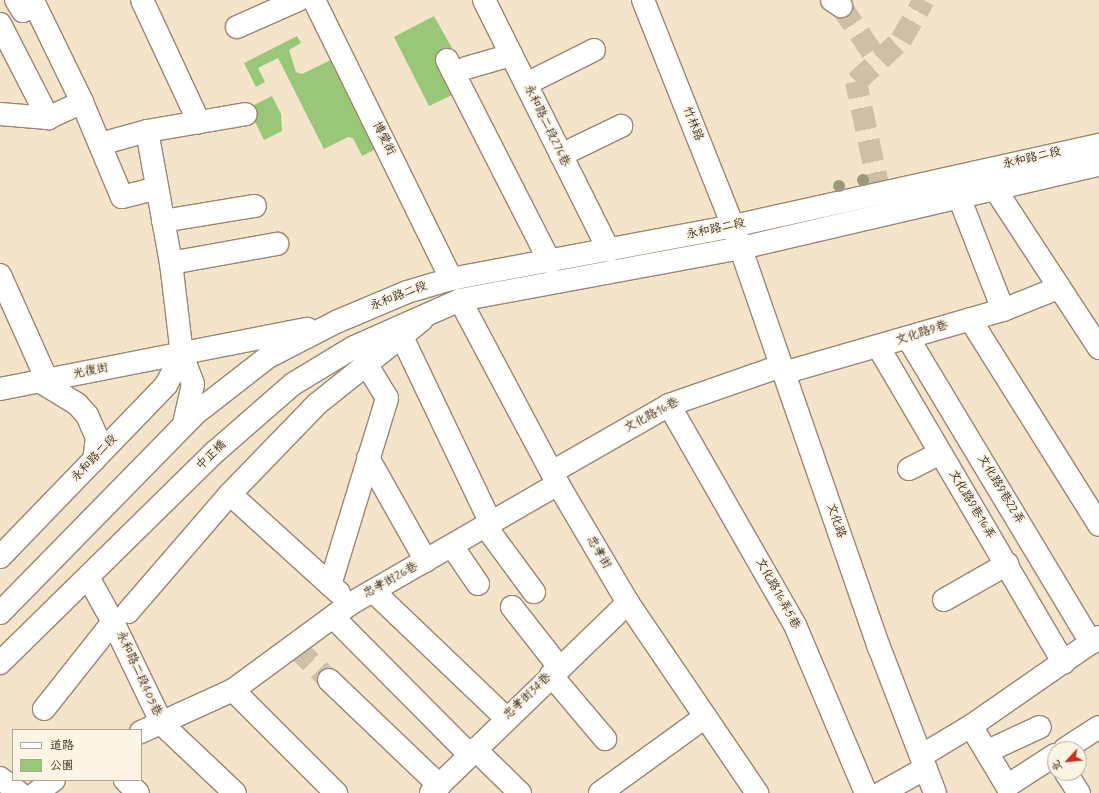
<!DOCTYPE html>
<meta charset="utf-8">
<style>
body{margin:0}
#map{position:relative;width:1099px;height:793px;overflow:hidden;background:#f4e4c9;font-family:Mynerve,"LXGW WenKai TC",sans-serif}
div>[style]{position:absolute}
.green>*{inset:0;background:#98c877}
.minor-tunnel>*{height:22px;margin-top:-11px;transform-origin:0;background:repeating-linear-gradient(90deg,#cfbfa7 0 22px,transparent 0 33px)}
.roads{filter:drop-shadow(1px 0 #988774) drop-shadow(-1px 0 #988774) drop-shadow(0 1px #988774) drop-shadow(0 -1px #988774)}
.minor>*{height:22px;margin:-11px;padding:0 11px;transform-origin:11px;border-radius:11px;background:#fff}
.major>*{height:22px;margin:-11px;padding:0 11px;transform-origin:11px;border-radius:11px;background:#fff}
.trees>*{width:12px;height:12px;margin:-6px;border-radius:50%;background:#9e987a}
span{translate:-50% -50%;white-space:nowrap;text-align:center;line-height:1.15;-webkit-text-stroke:4px #fcf5e5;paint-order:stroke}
.street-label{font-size:12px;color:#3b2a1e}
.legend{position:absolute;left:12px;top:729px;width:130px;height:52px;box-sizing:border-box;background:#fcf5e5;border:1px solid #afa495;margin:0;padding:5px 7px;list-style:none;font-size:12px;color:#3b2a1e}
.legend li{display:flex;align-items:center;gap:8px;height:20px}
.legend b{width:20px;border:1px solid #afa495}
.north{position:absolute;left:1047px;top:741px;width:40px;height:40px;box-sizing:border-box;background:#fcf5e5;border:1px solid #afa495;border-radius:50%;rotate:244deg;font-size:11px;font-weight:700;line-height:16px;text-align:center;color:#3b2a1e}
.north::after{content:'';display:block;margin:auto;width:14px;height:18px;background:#c8321e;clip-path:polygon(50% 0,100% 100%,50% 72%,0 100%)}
</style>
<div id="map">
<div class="green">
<i style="clip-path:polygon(434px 16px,452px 48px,437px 55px,456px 93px,429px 106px,394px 37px)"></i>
<i style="clip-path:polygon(297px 36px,301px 43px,289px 50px,296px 72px,302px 74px,333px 59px,378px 148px,362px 156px,353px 138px,348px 137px,324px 149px,278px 58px,258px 68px,265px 82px,256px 87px,244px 63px)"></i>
<i style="clip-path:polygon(272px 96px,281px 114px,282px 131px,264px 140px,248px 108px)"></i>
</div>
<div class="minor-tunnel">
<i style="left:841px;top:6px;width:66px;rotate:56.1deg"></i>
<i style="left:880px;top:194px;width:115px;rotate:-102.1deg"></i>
<i style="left:856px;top:82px;width:62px;rotate:-43deg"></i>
<i style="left:901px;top:40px;width:46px;rotate:-60.1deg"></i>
<i style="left:295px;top:647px;width:47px;rotate:44.1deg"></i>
</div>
<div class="roads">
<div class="minor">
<i style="left:16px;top:0;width:13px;rotate:58deg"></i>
<i style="left:23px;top:11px;width:13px;rotate:-27deg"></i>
<i style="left:35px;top:5px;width:108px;rotate:64.1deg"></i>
<i style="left:82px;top:102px;width:103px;rotate:67.2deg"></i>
<i style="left:122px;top:197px;width:36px;rotate:-14deg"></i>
<i style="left:142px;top:0;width:135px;rotate:65deg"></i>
<i style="left:314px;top:0;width:311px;rotate:63.8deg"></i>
<i style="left:484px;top:0;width:280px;rotate:63.5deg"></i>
<i style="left:643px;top:0;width:243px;rotate:68.3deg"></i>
<i style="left:733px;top:226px;width:446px;rotate:70.9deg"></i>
<i style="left:879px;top:647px;width:156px;rotate:69deg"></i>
<i style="left:832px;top:0;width:11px;rotate:34deg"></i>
<i style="left:0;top:24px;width:106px;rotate:62.9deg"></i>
<i style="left:237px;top:27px;width:67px;rotate:-23.9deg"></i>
<i style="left:447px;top:60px;width:227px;rotate:63deg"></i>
<i style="left:466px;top:68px;width:47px;rotate:-16.1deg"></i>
<i style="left:526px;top:84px;width:76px;rotate:-26.6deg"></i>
<i style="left:0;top:114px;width:48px;rotate:4.8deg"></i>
<i style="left:48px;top:118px;width:38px;rotate:-25deg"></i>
<i style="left:147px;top:131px;width:100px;rotate:-9.7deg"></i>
<i style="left:561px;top:155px;width:67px;rotate:-25.8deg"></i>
<i style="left:995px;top:189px;width:190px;rotate:56.8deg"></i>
<i style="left:959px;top:197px;width:121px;rotate:68.7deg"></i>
<i style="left:163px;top:221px;width:93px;rotate:-9.3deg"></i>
<i style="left:171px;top:263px;width:108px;rotate:-10.2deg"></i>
<i style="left:0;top:275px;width:115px;rotate:65.9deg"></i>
<i style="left:460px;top:300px;width:208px;rotate:62deg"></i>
<i style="left:558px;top:484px;width:138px;rotate:59.5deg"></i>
<i style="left:628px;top:603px;width:230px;rotate:55.8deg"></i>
<i style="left:970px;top:319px;width:243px;rotate:57.9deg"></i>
<i style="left:402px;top:337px;width:207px;rotate:64.5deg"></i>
<i style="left:908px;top:338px;width:356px;rotate:59deg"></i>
<i style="left:879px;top:348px;width:365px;rotate:59.6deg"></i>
<i style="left:783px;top:373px;width:229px;rotate:-16deg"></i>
<i style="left:1003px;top:310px;width:59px;rotate:-21.8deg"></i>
<i style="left:41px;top:382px;width:42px;rotate:31.4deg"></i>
<i style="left:77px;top:404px;width:15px;rotate:48deg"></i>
<i style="left:87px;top:415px;width:24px;rotate:66deg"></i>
<i style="left:97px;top:437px;width:23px;rotate:97deg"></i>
<i style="left:669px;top:405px;width:254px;rotate:60.2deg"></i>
<i style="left:795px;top:625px;width:182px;rotate:67.1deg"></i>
<i style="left:368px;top:458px;width:118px;rotate:60.6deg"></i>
<i style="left:909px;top:469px;width:35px;rotate:-27deg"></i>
<i style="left:552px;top:472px;width:135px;rotate:-29.8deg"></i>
<i style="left:669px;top:405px;width:119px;rotate:-19.2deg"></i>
<i style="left:230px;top:494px;width:147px;rotate:42.2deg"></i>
<i style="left:486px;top:527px;width:81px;rotate:53.6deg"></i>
<i style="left:452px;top:546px;width:46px;rotate:55.6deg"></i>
<i style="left:0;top:557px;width:239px;rotate:-46deg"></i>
<i style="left:166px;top:385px;width:34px;rotate:-62deg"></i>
<i style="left:182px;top:355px;width:93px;rotate:-96.8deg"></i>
<i style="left:171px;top:263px;width:134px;rotate:-100.3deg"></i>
<i style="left:147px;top:131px;width:49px;rotate:164.5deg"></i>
<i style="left:89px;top:579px;width:49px;rotate:60.8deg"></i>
<i style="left:113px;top:622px;width:113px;rotate:64.3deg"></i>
<i style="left:162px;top:724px;width:100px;rotate:43.4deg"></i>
<i style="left:330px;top:585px;width:195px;rotate:-73deg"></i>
<i style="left:387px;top:398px;width:42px;rotate:-121.4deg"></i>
<i style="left:373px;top:591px;width:185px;rotate:43.7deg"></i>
<i style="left:944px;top:600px;width:73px;rotate:-29.7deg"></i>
<i style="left:512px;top:607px;width:76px;rotate:51.9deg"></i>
<i style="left:128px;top:612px;width:156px;rotate:-49.2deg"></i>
<i style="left:230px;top:494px;width:125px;rotate:-46deg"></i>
<i style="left:317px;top:404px;width:134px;rotate:-38.7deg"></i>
<i style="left:333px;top:617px;width:194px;rotate:45.2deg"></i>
<i style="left:551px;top:675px;width:84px;rotate:49.8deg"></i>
<i style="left:329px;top:680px;width:153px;rotate:43.7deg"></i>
<i style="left:233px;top:690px;width:146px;rotate:45deg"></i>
<i style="left:44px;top:709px;width:111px;rotate:-51.6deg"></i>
<i style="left:971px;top:726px;width:156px;rotate:-34.8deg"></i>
<i style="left:141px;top:732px;width:101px;rotate:-24.5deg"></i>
<i style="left:233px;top:690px;width:145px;rotate:-36.3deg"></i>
<i style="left:350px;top:604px;width:240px;rotate:-30deg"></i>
<i style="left:475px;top:749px;width:63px;rotate:44.4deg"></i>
<i style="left:1065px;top:749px;width:40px;rotate:-32.9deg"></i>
<i style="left:988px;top:751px;width:57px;rotate:-24.8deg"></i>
<i style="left:921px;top:756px;width:58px;rotate:-31deg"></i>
<i style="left:971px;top:726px;width:70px;rotate:59deg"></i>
<i style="left:1007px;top:786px;width:57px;rotate:-32.9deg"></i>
<i style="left:1066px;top:773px;width:24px;rotate:57deg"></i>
<i style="left:0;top:778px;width:24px;rotate:38deg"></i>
<i style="left:125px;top:780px;width:18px;rotate:45deg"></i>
<i style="left:36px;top:793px;width:22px;rotate:-36deg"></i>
<i style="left:431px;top:793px;width:274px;rotate:-44deg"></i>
<i style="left:600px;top:793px;width:130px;rotate:-35.9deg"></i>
<i style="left:881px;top:793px;width:51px;rotate:-29.1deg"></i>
</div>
<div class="major">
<i style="left:182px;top:355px;width:31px;rotate:69deg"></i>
<i style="left:193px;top:384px;width:41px;rotate:102.7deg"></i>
<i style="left:0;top:389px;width:313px;rotate:-11.1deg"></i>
<i style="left:0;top:613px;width:280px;rotate:-45.6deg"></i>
<i style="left:196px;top:413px;width:91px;rotate:-37.9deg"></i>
<i style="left:268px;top:357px;width:76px;rotate:-27.2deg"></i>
<i style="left:336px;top:322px;width:77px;rotate:-22.9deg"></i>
<i style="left:407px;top:292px;width:46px;rotate:-16.5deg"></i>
<i style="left:451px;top:279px;width:287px;rotate:-10.6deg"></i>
<i style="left:733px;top:226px;width:375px;rotate:-12.5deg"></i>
<i style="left:0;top:663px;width:301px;rotate:-44.5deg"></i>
<i style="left:215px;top:452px;width:103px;rotate:-41.1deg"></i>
<i style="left:293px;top:384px;width:71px;rotate:-31.2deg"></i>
<i style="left:354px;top:347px;width:116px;rotate:-23.9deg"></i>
<i style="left:460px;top:300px;width:286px;rotate:-10.5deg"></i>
<i style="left:741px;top:248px;width:367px;rotate:-13.1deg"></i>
</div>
</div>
<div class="trees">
<i style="left:863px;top:180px"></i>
<i style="left:839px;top:186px"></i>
</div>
<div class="street-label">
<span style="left:692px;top:124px;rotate:69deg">竹林路</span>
<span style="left:546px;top:126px;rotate:64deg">永和路二段276巷</span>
<span style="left:383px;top:139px;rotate:63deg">博愛街</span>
<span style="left:1032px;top:159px;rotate:-13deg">永和路二段</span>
<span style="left:716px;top:230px;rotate:-12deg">永和路二段</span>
<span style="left:399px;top:297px;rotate:-21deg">永和路二段</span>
<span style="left:922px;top:334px;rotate:-18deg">文化路9巷</span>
<span style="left:91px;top:372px;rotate:-11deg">光復街</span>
<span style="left:652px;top:416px;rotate:-28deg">文化路16巷</span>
<span style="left:212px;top:456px;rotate:-44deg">中正橋</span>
<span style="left:95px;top:459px;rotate:-46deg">永和路二段</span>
<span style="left:1000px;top:490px;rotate:59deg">文化路9巷22弄</span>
<span style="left:971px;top:505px;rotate:59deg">文化路9巷16弄</span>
<span style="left:835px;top:521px;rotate:71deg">文化路</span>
<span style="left:598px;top:553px;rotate:59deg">忠孝街</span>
<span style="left:391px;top:581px;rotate:-29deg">忠孝街26巷</span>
<span style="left:777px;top:594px;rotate:61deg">文化路16弄5巷</span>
<span style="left:138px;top:674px;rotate:65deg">永和路二段405巷</span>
<span style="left:528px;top:697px;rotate:-44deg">忠孝街34巷</span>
</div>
<ul class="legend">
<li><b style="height:5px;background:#fff"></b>道路</li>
<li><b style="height:11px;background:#98c877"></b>公園</li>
</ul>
<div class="north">北</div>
</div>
